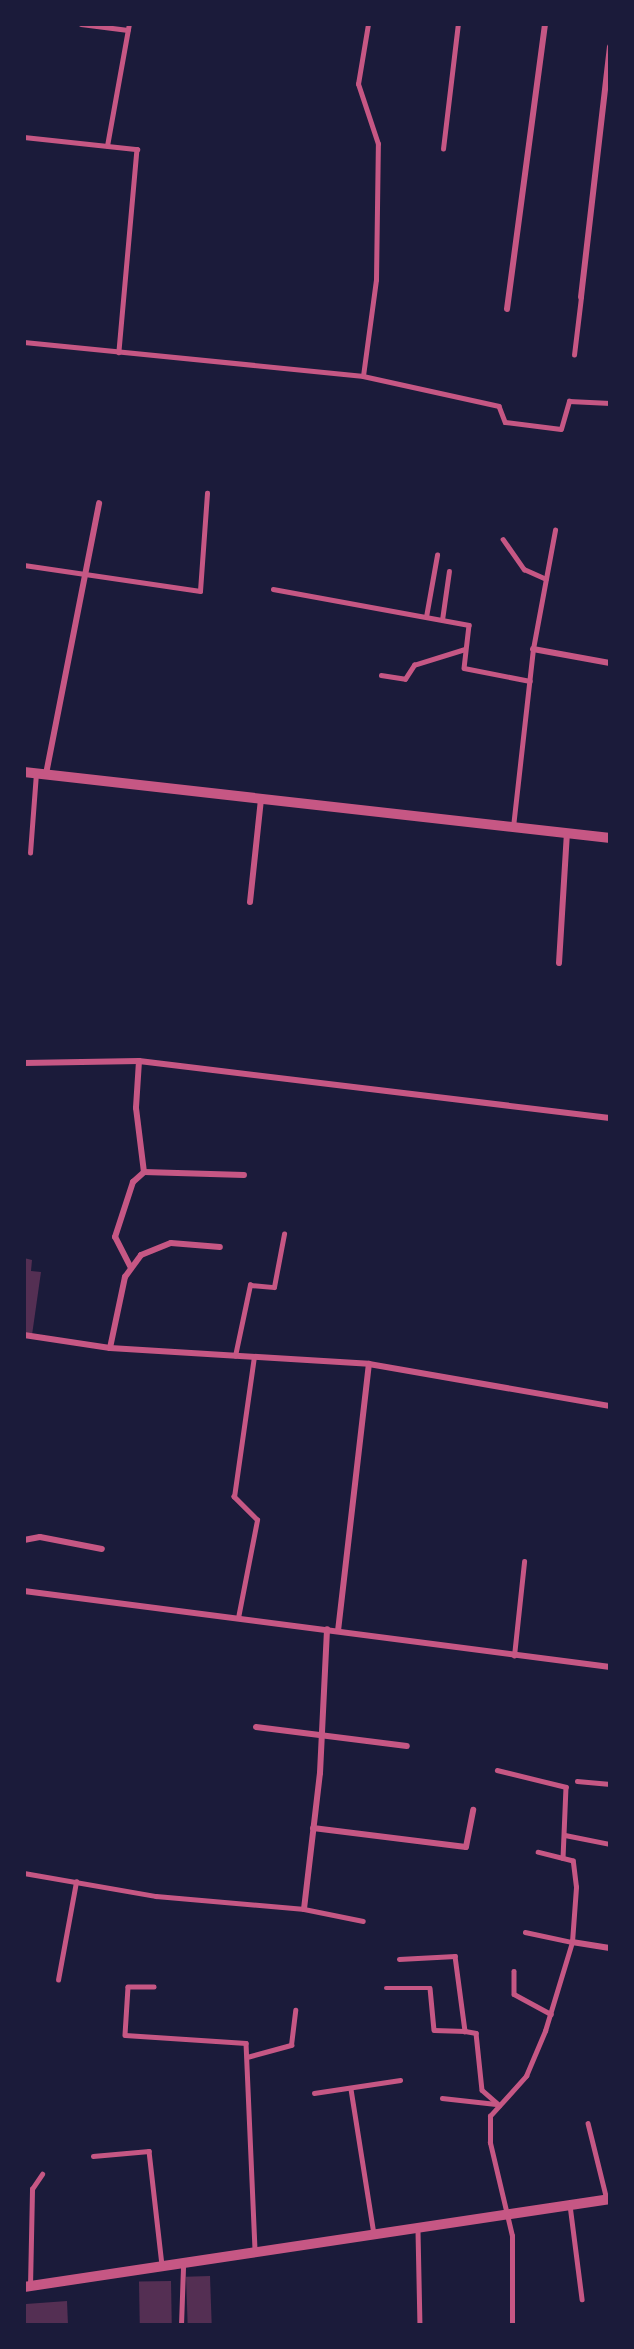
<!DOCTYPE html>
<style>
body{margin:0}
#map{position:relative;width:634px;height:2349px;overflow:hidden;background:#1b1b3a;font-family:Ubuntu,sans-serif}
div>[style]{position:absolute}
.building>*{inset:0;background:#542f53;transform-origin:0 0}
.service>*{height:4.5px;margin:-2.25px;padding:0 2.25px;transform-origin:2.25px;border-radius:2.25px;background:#c65784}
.minor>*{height:6px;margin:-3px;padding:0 3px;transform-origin:3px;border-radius:3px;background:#c65784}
.tertiary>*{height:10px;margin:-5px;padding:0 5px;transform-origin:5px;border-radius:5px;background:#c65784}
span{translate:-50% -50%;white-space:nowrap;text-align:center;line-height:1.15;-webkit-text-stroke:4.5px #1b1b3a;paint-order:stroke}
.frame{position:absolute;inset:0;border:26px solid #1b1b3a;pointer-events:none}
</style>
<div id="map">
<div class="building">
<i style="clip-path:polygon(24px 1258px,32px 1260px,31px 1271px,41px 1272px,32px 1335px,24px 1334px)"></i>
<i style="left:210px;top:2276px;width:49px;height:24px;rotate:88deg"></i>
<i style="left:171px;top:2281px;width:44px;height:32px;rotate:89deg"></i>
<i style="clip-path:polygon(67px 2301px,68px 2325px,26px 2324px,26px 2304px)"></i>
</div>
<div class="service">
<i style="left:81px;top:24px;width:47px;rotate:7.3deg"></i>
<i style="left:263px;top:24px;width:2px"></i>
<i style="left:24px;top:137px;width:114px;rotate:6.1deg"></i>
<i style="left:137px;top:149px;width:204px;rotate:95.1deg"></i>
<i style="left:107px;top:146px;width:124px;rotate:-79.8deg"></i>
<i style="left:443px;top:149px;width:126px;rotate:-83.2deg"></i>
<i style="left:24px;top:342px;width:341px;rotate:5.7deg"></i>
<i style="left:363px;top:376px;width:139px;rotate:12.4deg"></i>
<i style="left:499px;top:406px;width:17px;rotate:69deg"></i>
<i style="left:505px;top:422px;width:56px;rotate:7.1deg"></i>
<i style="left:561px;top:429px;width:29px;rotate:-74deg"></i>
<i style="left:569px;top:401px;width:41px;rotate:2.8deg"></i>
<i style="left:574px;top:355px;width:58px;rotate:-83.1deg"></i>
<i style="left:363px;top:376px;width:97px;rotate:-82.3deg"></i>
<i style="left:376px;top:280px;width:136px;rotate:-89.2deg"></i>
<i style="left:378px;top:144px;width:63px;rotate:-108.4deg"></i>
<i style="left:358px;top:84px;width:61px;rotate:-80.5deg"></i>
<i style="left:503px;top:539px;width:37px;rotate:55deg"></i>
<i style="left:524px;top:569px;width:24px;rotate:24deg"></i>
<i style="left:24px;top:565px;width:178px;rotate:8.4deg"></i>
<i style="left:200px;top:591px;width:98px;rotate:-85.9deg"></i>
<i style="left:273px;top:589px;width:199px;rotate:10.4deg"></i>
<i style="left:469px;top:625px;width:43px;rotate:96.6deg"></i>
<i style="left:464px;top:668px;width:67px;rotate:11.1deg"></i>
<i style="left:426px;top:617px;width:63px;rotate:-79.9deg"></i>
<i style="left:442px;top:620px;width:49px;rotate:-81.9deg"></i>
<i style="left:381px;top:675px;width:24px;rotate:9deg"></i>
<i style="left:405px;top:679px;width:17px;rotate:-57deg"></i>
<i style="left:414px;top:665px;width:53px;rotate:-17.4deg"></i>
<i style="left:513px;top:827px;width:179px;rotate:-83.6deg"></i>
<i style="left:533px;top:649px;width:121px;rotate:-79.5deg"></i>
<i style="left:30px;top:853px;width:80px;rotate:-85.7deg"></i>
<i style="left:235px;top:1356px;width:73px;rotate:-78.1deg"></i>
<i style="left:250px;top:1285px;width:24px;rotate:5deg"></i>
<i style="left:274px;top:1287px;width:54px;rotate:-79.3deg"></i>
<i style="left:238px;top:1618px;width:100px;rotate:-79deg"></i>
<i style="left:257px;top:1520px;width:33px;rotate:-135deg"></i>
<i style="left:234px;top:1497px;width:141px;rotate:-81.9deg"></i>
<i style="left:514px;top:1656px;width:95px;rotate:-83.9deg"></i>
<i style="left:497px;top:1770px;width:71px;rotate:13.8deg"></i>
<i style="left:566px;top:1787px;width:71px;rotate:92.4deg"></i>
<i style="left:577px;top:1781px;width:33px;rotate:5deg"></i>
<i style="left:565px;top:1835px;width:46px;rotate:11.3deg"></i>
<i style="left:24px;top:1873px;width:134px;rotate:9.9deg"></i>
<i style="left:156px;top:1896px;width:149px;rotate:5deg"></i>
<i style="left:304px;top:1909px;width:60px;rotate:11.5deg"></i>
<i style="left:525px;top:1932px;width:48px;rotate:12deg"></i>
<i style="left:399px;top:1959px;width:56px;rotate:-3.1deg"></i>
<i style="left:455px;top:1956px;width:76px;rotate:82.4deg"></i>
<i style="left:465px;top:2031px;width:11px;rotate:10deg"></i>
<i style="left:476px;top:2033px;width:57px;rotate:84deg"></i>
<i style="left:482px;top:2090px;width:23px;rotate:41deg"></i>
<i style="left:514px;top:1971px;width:23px;rotate:90deg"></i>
<i style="left:514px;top:1994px;width:42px;rotate:28.4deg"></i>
<i style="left:58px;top:1980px;width:100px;rotate:-79.6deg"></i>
<i style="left:154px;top:1987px;width:26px;rotate:180deg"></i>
<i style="left:128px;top:1987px;width:48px;rotate:93.6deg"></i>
<i style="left:125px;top:2035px;width:121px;rotate:3.8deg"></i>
<i style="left:246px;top:2043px;width:209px;rotate:87.5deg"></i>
<i style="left:386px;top:1988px;width:44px"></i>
<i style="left:430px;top:1988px;width:42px;rotate:84.6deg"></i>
<i style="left:434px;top:2030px;width:31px;rotate:2deg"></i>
<i style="left:247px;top:2057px;width:46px;rotate:-15.3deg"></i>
<i style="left:291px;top:2045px;width:35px;rotate:-83deg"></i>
<i style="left:351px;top:2089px;width:148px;rotate:81deg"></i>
<i style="left:314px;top:2093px;width:87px;rotate:-8.6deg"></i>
<i style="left:442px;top:2098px;width:54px;rotate:6.3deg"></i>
<i style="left:588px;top:2123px;width:79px;rotate:76.1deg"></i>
<i style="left:93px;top:2156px;width:56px;rotate:-5.1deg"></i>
<i style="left:149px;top:2151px;width:115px;rotate:83.5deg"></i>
<i style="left:570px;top:2205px;width:95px;rotate:82.7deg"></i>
<i style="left:418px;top:2231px;width:94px;rotate:88.8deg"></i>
<i style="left:30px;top:2286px;width:97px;rotate:-88.8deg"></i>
<i style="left:32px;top:2189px;width:18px;rotate:-56deg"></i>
<i style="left:181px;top:2325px;width:58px;rotate:-88deg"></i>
<i style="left:512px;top:2325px;width:89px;rotate:-90deg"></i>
<i style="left:512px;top:2236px;width:96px;rotate:-103.3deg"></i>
<i style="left:490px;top:2143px;width:27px;rotate:-90deg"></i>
<i style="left:490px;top:2116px;width:54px;rotate:-48deg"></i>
<i style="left:526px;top:2076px;width:49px;rotate:-67.1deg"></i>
<i style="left:545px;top:2031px;width:93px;rotate:-73.1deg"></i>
<i style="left:572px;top:1942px;width:55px;rotate:-85.8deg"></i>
<i style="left:576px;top:1887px;width:26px;rotate:-97deg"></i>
<i style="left:573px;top:1861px;width:36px;rotate:-166deg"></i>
</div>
<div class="minor">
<i style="left:581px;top:297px;width:252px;rotate:-83.4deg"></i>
<i style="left:507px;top:309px;width:288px;rotate:-82.4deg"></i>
<i style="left:533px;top:649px;width:78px;rotate:10.3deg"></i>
<i style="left:46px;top:774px;width:276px;rotate:-78.9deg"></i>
<i style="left:250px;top:902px;width:104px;rotate:-83.9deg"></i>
<i style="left:559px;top:963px;width:130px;rotate:-86.5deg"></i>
<i style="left:139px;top:1061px;width:47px;rotate:93.7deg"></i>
<i style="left:136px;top:1108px;width:64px;rotate:82.9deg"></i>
<i style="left:144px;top:1172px;width:100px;rotate:1.7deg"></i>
<i style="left:24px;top:1063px;width:115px;rotate:-1deg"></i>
<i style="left:139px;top:1061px;width:474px;rotate:6.9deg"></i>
<i style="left:131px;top:1268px;width:35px;rotate:-117deg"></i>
<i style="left:115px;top:1237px;width:58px;rotate:-71.9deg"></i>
<i style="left:133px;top:1182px;width:15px;rotate:-42deg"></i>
<i style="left:24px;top:1335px;width:87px;rotate:8.6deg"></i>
<i style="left:110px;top:1348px;width:259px;rotate:3.5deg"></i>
<i style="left:369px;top:1364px;width:245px;rotate:9.9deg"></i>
<i style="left:110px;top:1348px;width:73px;rotate:-78.1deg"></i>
<i style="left:125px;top:1277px;width:27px;rotate:-54deg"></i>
<i style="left:141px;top:1255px;width:32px;rotate:-22deg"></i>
<i style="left:171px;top:1243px;width:49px;rotate:4.7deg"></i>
<i style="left:24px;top:1540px;width:16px;rotate:-11deg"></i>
<i style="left:40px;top:1537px;width:63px;rotate:11deg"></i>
<i style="left:24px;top:1591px;width:591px;rotate:7.39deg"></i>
<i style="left:338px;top:1631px;width:269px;rotate:-83.4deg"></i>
<i style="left:256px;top:1727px;width:152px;rotate:7.2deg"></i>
<i style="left:313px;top:1828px;width:154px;rotate:7.1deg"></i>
<i style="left:466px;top:1847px;width:38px;rotate:-79deg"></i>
<i style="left:304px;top:1909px;width:137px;rotate:-83.3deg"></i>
<i style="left:320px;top:1773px;width:144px;rotate:-87.2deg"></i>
<i style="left:572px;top:1942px;width:38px;rotate:9deg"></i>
</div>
<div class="tertiary">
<i style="left:24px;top:772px;width:590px;rotate:6.43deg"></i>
<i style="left:24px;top:2287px;width:593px;rotate:-8.54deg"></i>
</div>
<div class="frame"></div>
</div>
